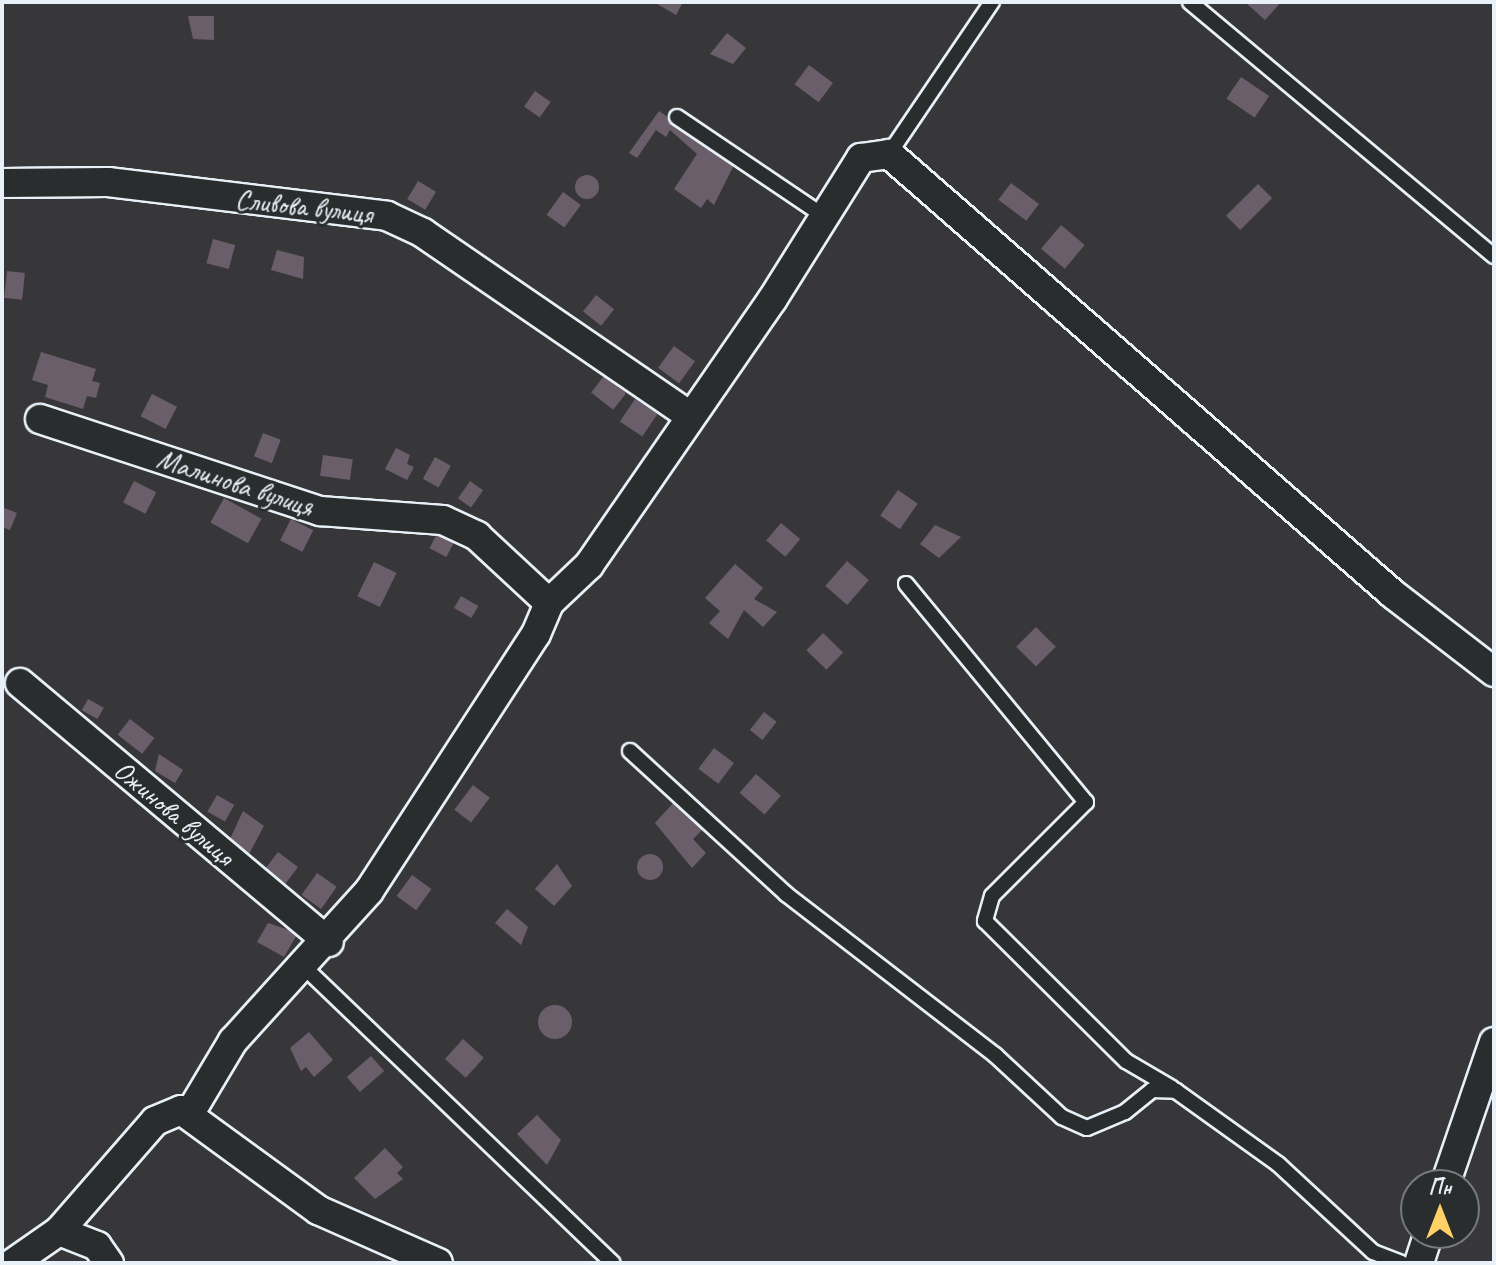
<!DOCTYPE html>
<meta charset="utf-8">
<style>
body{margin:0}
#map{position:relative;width:1496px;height:1265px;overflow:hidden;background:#37373a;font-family:Caveat,sans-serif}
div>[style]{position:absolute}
.building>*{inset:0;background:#6b5e6b;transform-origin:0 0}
.round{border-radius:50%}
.roads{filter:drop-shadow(2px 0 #e8f1f8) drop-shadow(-2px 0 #e8f1f8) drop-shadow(0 2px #e8f1f8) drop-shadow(0 -2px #e8f1f8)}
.service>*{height:14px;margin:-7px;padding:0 7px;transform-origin:7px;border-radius:7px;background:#2a2d2e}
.minor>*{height:28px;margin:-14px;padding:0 14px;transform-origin:14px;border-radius:14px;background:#2a2d2e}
span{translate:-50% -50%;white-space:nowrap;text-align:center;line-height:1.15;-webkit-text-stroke:6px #2a2d2e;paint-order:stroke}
.street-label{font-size:28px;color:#e8f1f8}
.frame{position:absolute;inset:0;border:4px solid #e8f1f8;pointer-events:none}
.north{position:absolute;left:1400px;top:1169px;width:80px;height:80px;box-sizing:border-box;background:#2a2d2e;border:2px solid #767b7f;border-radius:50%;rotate:0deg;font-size:22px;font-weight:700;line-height:32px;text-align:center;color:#e8f1f8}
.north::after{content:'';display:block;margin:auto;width:28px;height:36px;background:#ffd166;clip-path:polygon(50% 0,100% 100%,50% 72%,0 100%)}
</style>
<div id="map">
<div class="building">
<i style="clip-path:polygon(654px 2px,683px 2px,676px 15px)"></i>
<i style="clip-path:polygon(1245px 2px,1281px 2px,1265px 20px)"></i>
<i style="clip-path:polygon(188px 16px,214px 16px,214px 40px,193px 39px)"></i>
<i style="clip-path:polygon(727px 33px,746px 48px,733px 64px,710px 54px)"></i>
<i style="left:809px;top:65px;width:30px;height:24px;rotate:37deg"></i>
<i style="left:1241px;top:77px;width:34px;height:26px;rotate:34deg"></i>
<i style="left:535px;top:91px;width:19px;height:19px;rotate:35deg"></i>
<i style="clip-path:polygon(659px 111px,735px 163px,714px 205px,707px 199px,701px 208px,674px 189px,697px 154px,670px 130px,666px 137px,656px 130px,637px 158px,629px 153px)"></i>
<i class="round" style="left:575px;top:175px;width:24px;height:24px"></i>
<i style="left:418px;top:181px;width:21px;height:21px;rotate:31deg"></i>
<i style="left:1011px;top:183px;width:35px;height:21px;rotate:37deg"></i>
<i style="left:1258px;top:184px;width:20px;height:45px;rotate:45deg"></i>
<i style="left:563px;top:192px;width:22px;height:28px;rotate:36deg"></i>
<i style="left:1061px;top:225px;width:31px;height:31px;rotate:40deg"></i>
<i style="left:213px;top:239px;width:23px;height:25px;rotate:15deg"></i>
<i style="clip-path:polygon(277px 250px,304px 257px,303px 279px,271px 270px)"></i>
<i style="left:7px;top:271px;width:18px;height:27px;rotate:6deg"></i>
<i style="left:596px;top:295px;width:23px;height:21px;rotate:38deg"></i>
<i style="left:674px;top:346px;width:26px;height:27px;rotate:36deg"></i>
<i style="clip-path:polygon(41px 352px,96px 369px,92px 381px,100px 383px,96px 398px,87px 396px,83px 409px,45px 397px,48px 385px,32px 380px)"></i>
<i style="left:604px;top:376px;width:28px;height:21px;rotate:38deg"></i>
<i style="left:152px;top:394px;width:28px;height:25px;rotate:27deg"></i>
<i style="left:635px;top:399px;width:27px;height:27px;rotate:34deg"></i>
<i style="left:263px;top:433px;width:19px;height:25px;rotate:21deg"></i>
<i style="clip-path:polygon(396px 448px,410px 455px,407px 464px,414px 467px,407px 480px,385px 469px)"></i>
<i style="left:323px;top:455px;width:30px;height:21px;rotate:8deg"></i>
<i style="left:435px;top:457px;width:18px;height:25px;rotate:29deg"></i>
<i style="left:134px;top:481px;width:25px;height:24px;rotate:27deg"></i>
<i style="left:470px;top:481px;width:16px;height:21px;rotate:35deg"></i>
<i style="left:898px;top:490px;width:24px;height:31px;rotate:35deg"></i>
<i style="left:224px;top:498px;width:43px;height:28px;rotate:29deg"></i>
<i style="clip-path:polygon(2px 507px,17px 513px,10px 530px,2px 527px)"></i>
<i style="left:291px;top:519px;width:25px;height:24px;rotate:27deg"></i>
<i style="left:781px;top:523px;width:25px;height:23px;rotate:40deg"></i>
<i style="clip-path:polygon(935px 525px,961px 537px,939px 558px,920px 544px)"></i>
<i style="left:437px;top:534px;width:19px;height:16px;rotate:28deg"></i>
<i style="left:847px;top:561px;width:29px;height:33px;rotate:41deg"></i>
<i style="left:374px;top:562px;width:25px;height:38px;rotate:26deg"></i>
<i style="clip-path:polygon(735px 564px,763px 588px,754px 599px,777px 612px,763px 627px,744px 610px,728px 639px,709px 623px,720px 611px,705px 598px)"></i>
<i style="left:461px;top:596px;width:20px;height:14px;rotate:30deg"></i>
<i style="left:1036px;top:627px;width:28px;height:28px;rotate:45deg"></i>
<i style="left:823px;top:633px;width:28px;height:24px;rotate:44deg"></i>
<i style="left:88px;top:699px;width:18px;height:13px;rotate:29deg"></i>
<i style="left:764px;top:712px;width:16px;height:23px;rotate:38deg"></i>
<i style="left:130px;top:719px;width:31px;height:20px;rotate:38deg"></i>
<i style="left:714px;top:748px;width:25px;height:26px;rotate:37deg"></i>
<i style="clip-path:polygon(159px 754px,183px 770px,175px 783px,155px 771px)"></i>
<i style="left:756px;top:774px;width:33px;height:25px;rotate:41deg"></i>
<i style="left:473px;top:785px;width:21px;height:31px;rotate:37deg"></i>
<i style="left:217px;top:795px;width:20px;height:19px;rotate:30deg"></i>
<i style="clip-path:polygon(674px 802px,703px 829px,693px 839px,706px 853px,692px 868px,655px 823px)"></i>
<i style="clip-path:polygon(243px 811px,264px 826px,249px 854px,230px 839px)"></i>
<i style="left:278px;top:852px;width:25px;height:27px;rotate:37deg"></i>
<i class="round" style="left:637px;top:854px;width:26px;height:26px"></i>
<i style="clip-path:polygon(557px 864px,572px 886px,554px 906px,535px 889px)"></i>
<i style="left:317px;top:873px;width:24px;height:27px;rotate:35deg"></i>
<i style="left:412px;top:875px;width:24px;height:26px;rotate:36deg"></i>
<i style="clip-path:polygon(507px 909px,528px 927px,521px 945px,495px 923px)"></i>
<i style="clip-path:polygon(268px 923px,298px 933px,284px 957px,257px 942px)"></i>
<i class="round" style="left:538px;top:1005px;width:34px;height:34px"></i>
<i style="clip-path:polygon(309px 1032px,333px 1060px,314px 1077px,306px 1067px,301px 1071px,290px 1048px)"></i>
<i style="left:463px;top:1039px;width:28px;height:27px;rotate:42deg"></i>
<i style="left:371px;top:1056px;width:20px;height:32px;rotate:49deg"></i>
<i style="clip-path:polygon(537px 1115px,561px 1140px,547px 1165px,517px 1134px)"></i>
<i style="clip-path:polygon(385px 1148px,403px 1167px,397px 1173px,403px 1179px,375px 1199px,354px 1178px)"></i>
</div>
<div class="roads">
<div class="service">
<i style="left:1190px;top:2px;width:396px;rotate:39.9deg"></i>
<i style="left:677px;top:117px;width:174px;rotate:34deg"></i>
<i style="left:889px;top:154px;width:184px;rotate:-55.9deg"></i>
<i style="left:906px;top:584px;width:283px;rotate:50.5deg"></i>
<i style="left:1086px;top:802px;width:133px;rotate:135deg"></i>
<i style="left:992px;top:896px;width:26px;rotate:106deg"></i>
<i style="left:985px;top:921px;width:199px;rotate:44.8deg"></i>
<i style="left:1126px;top:1061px;width:53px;rotate:30.4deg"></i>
<i style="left:630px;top:751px;width:212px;rotate:42.5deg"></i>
<i style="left:786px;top:894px;width:264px;rotate:37.6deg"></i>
<i style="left:995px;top:1055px;width:91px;rotate:42.8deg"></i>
<i style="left:1062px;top:1117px;width:27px;rotate:24deg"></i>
<i style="left:1087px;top:1128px;width:41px;rotate:-22.8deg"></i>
<i style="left:1125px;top:1112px;width:35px;rotate:-39deg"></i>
<i style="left:1152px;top:1090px;width:24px;rotate:2deg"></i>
<i style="left:1176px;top:1091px;width:125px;rotate:35.6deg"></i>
<i style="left:1278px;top:1164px;width:129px;rotate:42.8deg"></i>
<i style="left:1373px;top:1252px;width:30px;rotate:21deg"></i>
<i style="left:303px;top:966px;width:429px;rotate:43.8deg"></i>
</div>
<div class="minor">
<i style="left:2px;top:183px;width:106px;rotate:-0.5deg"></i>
<i style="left:108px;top:182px;width:281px;rotate:6.9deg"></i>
<i style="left:387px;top:216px;width:40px;rotate:25deg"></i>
<i style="left:423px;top:233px;width:324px;rotate:34.4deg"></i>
<i style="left:40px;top:419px;width:295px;rotate:18.2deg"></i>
<i style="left:320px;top:511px;width:123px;rotate:4.2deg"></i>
<i style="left:443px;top:520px;width:38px;rotate:25deg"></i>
<i style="left:477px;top:536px;width:98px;rotate:42.9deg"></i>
<i style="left:20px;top:683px;width:403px;rotate:40deg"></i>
<i style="left:190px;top:1113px;width:84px;rotate:-59.2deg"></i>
<i style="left:233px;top:1041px;width:202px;rotate:-47.8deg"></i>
<i style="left:369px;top:891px;width:306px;rotate:-57deg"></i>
<i style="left:536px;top:634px;width:34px;rotate:-67deg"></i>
<i style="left:549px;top:603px;width:55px;rotate:-43.5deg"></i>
<i style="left:589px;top:565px;width:322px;rotate:-55.4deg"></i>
<i style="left:772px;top:300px;width:168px;rotate:-57.9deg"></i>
<i style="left:861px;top:158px;width:28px;rotate:-8deg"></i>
<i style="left:889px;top:154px;width:670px;rotate:41.13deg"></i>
<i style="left:1394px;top:595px;width:126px;rotate:37.6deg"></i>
<i style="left:1445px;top:1185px;width:151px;rotate:-71.1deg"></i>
<i style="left:59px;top:1231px;width:41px;rotate:21.5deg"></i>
<i style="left:97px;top:1246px;width:21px;rotate:55deg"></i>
<i style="left:13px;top:1263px;width:56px;rotate:-34.8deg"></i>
<i style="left:59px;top:1231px;width:146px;rotate:-48.9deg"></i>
<i style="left:155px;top:1121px;width:28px;rotate:-23deg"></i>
<i style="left:181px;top:1110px;width:170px;rotate:36.1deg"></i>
<i style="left:318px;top:1210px;width:131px;rotate:23.8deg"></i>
<i style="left:1419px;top:1263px;width:32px;rotate:-72deg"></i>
</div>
</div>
<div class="street-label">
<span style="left:304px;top:207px;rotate:6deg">Сливова вулиця</span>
<span style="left:235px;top:483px;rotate:18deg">Малинова вулиця</span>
<span style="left:174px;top:813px;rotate:40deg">Ожинова вулиця</span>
</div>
<div class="frame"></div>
<div class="north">Пн</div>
</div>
